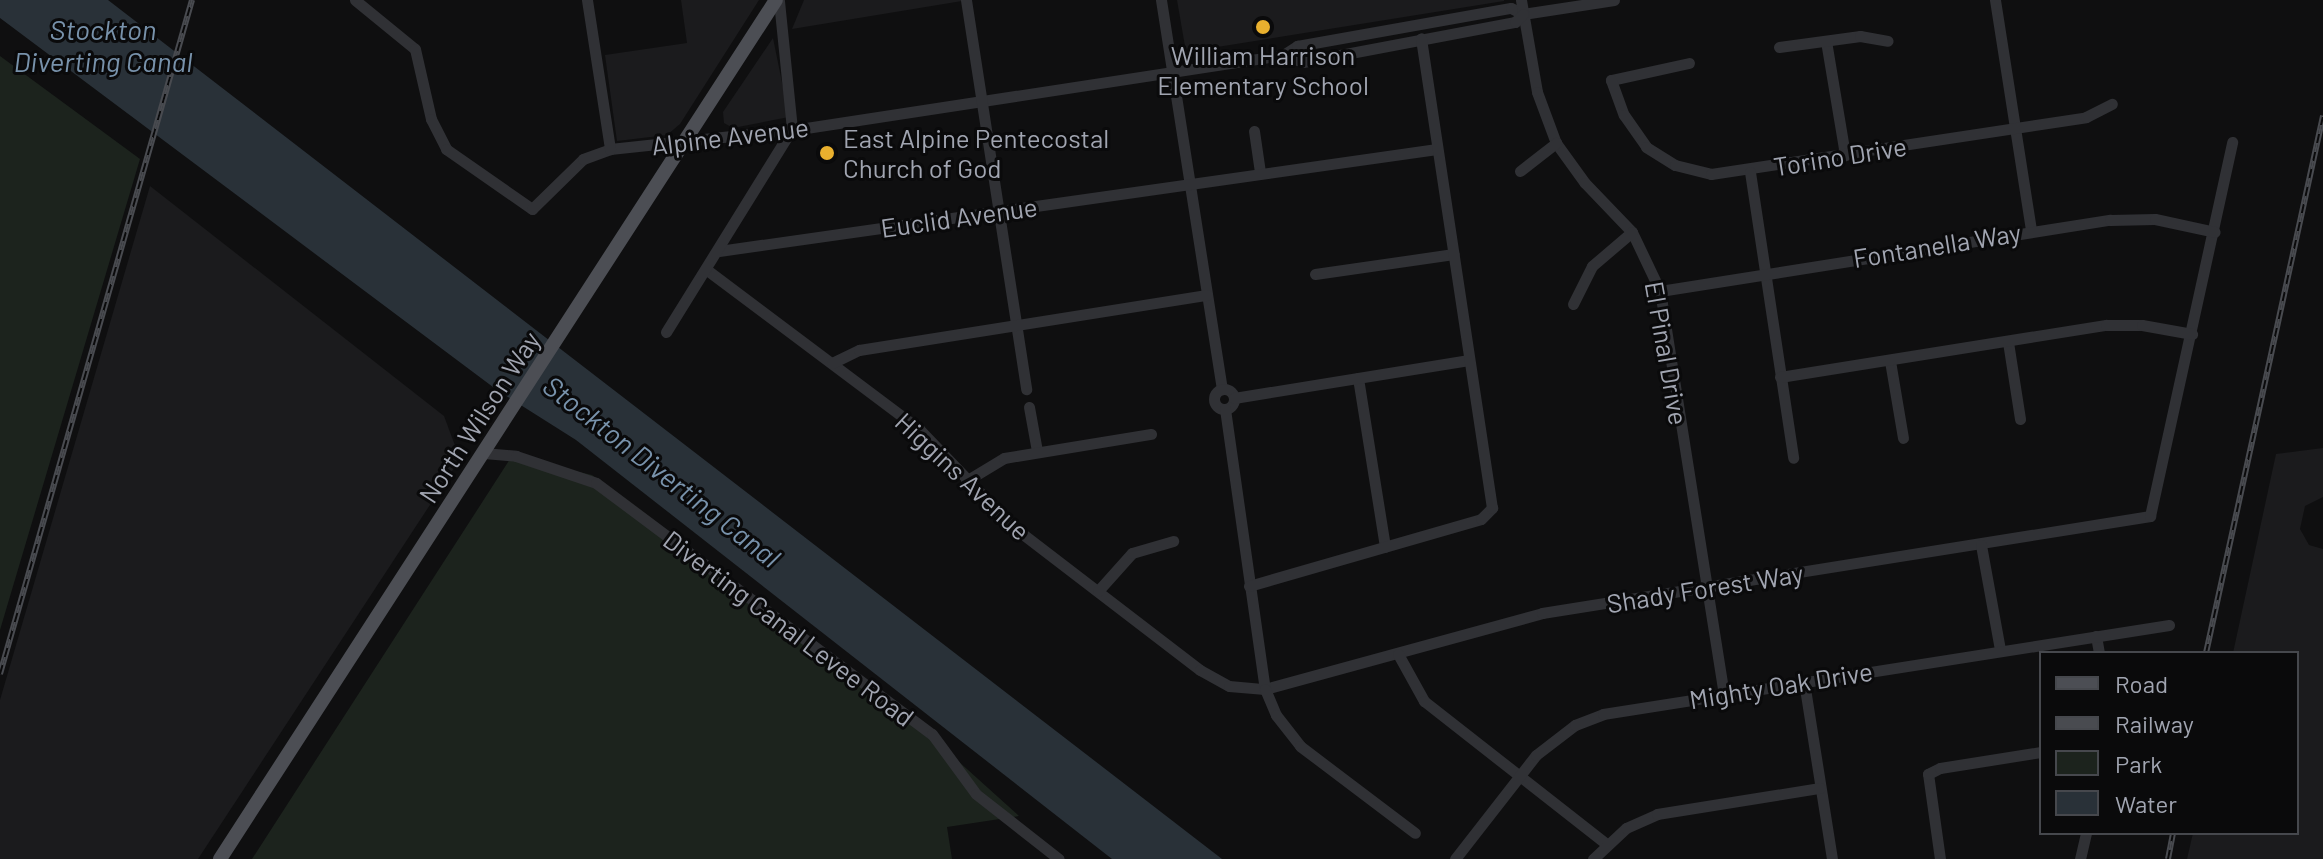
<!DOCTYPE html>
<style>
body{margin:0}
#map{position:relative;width:2323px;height:859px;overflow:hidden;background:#0f0f10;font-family:Barlow,sans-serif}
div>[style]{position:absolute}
.built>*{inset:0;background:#1b1b1d}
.green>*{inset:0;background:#1c231d}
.water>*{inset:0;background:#293138}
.minor>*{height:11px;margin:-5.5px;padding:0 5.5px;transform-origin:5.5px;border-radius:5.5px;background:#303135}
.minor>.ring{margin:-5.5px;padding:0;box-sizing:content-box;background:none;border:11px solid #303135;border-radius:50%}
.major>*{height:14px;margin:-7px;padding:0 7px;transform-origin:7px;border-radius:7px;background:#4c4e54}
.rail>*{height:6px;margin-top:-3px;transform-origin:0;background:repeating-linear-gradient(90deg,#0a0a0b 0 9px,#494b50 0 18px);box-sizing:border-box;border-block:2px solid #494b50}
.dots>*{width:22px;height:22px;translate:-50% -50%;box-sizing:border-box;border:4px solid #0a0a0b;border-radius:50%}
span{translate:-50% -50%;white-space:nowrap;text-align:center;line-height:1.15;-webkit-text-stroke:6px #0a0a0b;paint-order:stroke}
.poi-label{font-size:26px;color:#a1a5b1}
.left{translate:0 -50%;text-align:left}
.street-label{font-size:26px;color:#a1a5b1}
.water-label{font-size:28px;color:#7892ab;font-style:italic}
.legend{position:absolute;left:2039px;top:651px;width:260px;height:184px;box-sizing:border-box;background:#0a0a0b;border:2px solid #46484d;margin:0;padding:10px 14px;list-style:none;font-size:24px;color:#a1a5b1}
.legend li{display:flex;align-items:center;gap:16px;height:40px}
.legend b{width:40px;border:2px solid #46484d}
</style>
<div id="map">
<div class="built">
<i style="clip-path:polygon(681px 0,759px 0,680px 124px,667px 135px,617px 141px,605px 55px,687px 43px)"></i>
<i style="clip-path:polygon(804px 0,962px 0,962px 1px,792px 29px)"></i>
<i style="clip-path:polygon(1177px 0,1504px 0,1504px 1px,1186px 52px)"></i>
<i style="clip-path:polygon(773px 38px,789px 117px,733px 128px,724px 123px,723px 112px)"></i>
<i style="clip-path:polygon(150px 186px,444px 416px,460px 459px,198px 859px,0 859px,0 700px)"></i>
<i style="clip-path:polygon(2323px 448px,2323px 497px,2305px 506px,2300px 529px,2309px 545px,2323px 549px,2323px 859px,2187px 859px,2193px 833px,2297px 833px,2297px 653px,2233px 653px,2276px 454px)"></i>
</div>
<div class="green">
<i style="clip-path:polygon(0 56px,140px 159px,0 630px)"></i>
<i style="clip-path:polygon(512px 456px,592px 475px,947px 751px,1019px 816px,947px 827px,952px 859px,252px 859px)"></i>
</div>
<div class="water">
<i style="clip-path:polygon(0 0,108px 0,1222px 859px,1112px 859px,576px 440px,497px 390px,0 18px)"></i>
</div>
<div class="minor">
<i style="left:355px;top:0;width:77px;rotate:39.2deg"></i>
<i style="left:415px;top:49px;width:72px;rotate:77.1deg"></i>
<i style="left:431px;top:119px;width:34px;rotate:63deg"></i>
<i style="left:446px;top:149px;width:105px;rotate:34.9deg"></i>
<i style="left:532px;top:209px;width:71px;rotate:-44.4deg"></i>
<i style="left:583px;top:159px;width:29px;rotate:-20deg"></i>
<i style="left:610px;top:149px;width:197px;rotate:-6.1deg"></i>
<i style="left:806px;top:128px;width:483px;rotate:-8.7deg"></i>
<i style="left:1283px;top:55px;width:17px;rotate:-33deg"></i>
<i style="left:1297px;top:46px;width:217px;rotate:-10.1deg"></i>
<i style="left:1511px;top:8px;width:13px;rotate:27deg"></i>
<i style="left:1523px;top:14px;width:92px;rotate:-8.7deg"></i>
<i style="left:587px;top:0;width:151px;rotate:81.2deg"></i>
<i style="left:966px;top:0;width:394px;rotate:81.2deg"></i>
<i style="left:1161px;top:0;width:394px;rotate:81.1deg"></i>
<i style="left:1521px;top:0;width:93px;rotate:80.1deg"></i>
<i style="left:1537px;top:92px;width:54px;rotate:69.6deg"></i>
<i style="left:1556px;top:143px;width:49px;rotate:54.1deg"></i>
<i style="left:1585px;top:183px;width:68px;rotate:46.2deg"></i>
<i style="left:1632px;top:232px;width:65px;rotate:64.6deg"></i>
<i style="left:1660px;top:291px;width:407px;rotate:81deg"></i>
<i style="left:1995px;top:0;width:234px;rotate:81.1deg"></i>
<i style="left:1826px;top:41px;width:116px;rotate:80.5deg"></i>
<i style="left:1779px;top:47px;width:82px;rotate:-7.7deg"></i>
<i style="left:1860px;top:36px;width:28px;rotate:10deg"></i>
<i style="left:1283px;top:55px;width:21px;rotate:19deg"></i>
<i style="left:1303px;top:62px;width:216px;rotate:-10.7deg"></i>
<i style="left:1515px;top:22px;width:11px;rotate:-45deg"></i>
<i style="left:1689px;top:63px;width:80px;rotate:167.7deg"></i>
<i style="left:1611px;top:80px;width:37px;rotate:70deg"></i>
<i style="left:1624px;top:115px;width:39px;rotate:55deg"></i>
<i style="left:1646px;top:147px;width:34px;rotate:32deg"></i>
<i style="left:1675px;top:165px;width:37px;rotate:14deg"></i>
<i style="left:1711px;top:174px;width:379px;rotate:-8.6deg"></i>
<i style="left:2086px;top:117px;width:29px;rotate:-27deg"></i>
<i style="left:1254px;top:131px;width:41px;rotate:81.7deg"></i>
<i style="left:1520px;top:171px;width:46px;rotate:-37.9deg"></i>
<i style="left:1750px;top:172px;width:289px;rotate:81.4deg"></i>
<i style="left:719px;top:251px;width:725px;rotate:-8.09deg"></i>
<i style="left:707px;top:270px;width:266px;rotate:36.9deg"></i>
<i style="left:920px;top:430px;width:132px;rotate:46.2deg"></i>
<i style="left:1011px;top:525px;width:238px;rotate:37.5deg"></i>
<i style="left:1200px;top:670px;width:33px;rotate:29deg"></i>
<i style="left:1229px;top:686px;width:36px;rotate:5deg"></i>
<i style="left:1265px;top:689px;width:287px;rotate:-15.3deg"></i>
<i style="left:1542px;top:613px;width:616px;rotate:-9.06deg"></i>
<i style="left:2150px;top:516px;width:383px;rotate:-77.6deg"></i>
<i style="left:1315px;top:274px;width:140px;rotate:-8.2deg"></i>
<i style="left:1660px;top:291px;width:456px;rotate:-9deg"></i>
<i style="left:2110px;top:220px;width:45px;rotate:-1.3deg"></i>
<i style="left:2155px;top:219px;width:61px;rotate:12.2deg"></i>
<i style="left:1573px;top:304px;width:42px;rotate:-63.4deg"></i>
<i style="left:1592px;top:266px;width:52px;rotate:-40.4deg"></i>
<i style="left:666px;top:332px;width:239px;rotate:-58.2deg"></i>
<i style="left:792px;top:129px;width:130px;rotate:-95.8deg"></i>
<i style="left:2008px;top:342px;width:78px;rotate:81.1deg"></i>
<i style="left:1890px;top:361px;width:78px;rotate:80.4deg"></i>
<i style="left:832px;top:363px;width:30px;rotate:-26deg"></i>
<i style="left:859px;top:350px;width:352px;rotate:-9deg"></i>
<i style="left:1780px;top:377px;width:330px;rotate:-9.1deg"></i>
<i style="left:2106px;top:325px;width:36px"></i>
<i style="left:2142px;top:325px;width:51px;rotate:10.2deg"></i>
<i style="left:1358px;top:378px;width:171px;rotate:80.9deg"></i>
<i class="ring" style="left:1214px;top:389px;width:9px;height:9px"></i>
<i style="left:1234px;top:398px;width:238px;rotate:-9.2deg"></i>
<i style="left:1029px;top:407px;width:45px;rotate:79.7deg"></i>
<i style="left:1225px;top:409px;width:283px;rotate:81.9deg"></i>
<i style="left:1265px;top:689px;width:28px;rotate:67deg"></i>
<i style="left:1276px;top:715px;width:39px;rotate:52deg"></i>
<i style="left:1300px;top:746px;width:144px;rotate:37.1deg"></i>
<i style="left:484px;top:453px;width:32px;rotate:5deg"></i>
<i style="left:516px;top:456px;width:84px;rotate:18.6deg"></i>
<i style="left:596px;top:483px;width:419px;rotate:36.8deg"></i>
<i style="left:932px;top:734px;width:74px;rotate:53.7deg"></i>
<i style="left:976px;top:794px;width:105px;rotate:38.1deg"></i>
<i style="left:966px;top:481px;width:44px;rotate:-31.2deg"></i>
<i style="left:1004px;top:458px;width:149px;rotate:-9.3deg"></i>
<i style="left:1981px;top:545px;width:107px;rotate:79.7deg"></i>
<i style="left:1249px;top:586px;width:241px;rotate:-16.1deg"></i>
<i style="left:1481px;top:519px;width:16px;rotate:-45deg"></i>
<i style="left:1492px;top:508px;width:475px;rotate:-98.6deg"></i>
<i style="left:1098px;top:591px;width:51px;rotate:-48.2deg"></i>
<i style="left:1132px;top:553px;width:43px;rotate:-16.3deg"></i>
<i style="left:2096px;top:636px;width:17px;rotate:80deg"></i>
<i style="left:1398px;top:654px;width:54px;rotate:61deg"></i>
<i style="left:1424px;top:701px;width:230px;rotate:38.1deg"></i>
<i style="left:1804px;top:682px;width:179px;rotate:81deg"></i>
<i style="left:1455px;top:859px;width:132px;rotate:-52.1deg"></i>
<i style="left:1536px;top:755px;width:49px;rotate:-37.6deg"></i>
<i style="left:1575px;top:725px;width:30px;rotate:-21deg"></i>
<i style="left:1603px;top:714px;width:573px;rotate:-8.94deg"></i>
<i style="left:1593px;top:859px;width:45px;rotate:-43.2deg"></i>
<i style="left:1626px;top:828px;width:34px;rotate:-24deg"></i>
<i style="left:1657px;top:814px;width:165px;rotate:-9.1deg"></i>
<i style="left:1940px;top:859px;width:86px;rotate:-98deg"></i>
<i style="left:1928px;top:774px;width:13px;rotate:-27deg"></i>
<i style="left:1940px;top:768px;width:102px;rotate:-9deg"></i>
<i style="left:2080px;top:859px;width:27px;rotate:-77deg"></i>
</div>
<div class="major">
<i style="left:220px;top:859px;width:1023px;rotate:-57.09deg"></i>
</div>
<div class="rail">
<i style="left:2206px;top:653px;width:550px;rotate:-77.71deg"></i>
<i style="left:0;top:674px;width:701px;rotate:-74.1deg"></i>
<i style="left:2168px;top:859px;width:26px;rotate:-79deg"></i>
</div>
<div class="dots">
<i style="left:1263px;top:27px;background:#e9b02e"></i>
<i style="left:827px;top:153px;background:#e9b02e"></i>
</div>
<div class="poi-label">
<span style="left:1263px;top:70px">William Harrison<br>Elementary School</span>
<span class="left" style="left:843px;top:153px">East Alpine Pentecostal<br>Church of God</span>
</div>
<div class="street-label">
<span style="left:730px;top:136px;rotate:-7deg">Alpine Avenue</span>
<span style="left:1840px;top:156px;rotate:-9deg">Torino Drive</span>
<span style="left:959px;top:217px;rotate:-8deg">Euclid Avenue</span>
<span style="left:1937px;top:245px;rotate:-9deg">Fontanella Way</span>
<span style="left:1667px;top:353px;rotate:80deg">El Pinal Drive</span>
<span style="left:479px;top:417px;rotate:-57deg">North Wilson Way</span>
<span style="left:963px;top:476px;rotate:43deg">Higgins Avenue</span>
<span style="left:1705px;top:588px;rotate:-9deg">Shady Forest Way</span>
<span style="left:789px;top:628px;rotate:37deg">Diverting Canal Levee Road</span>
<span style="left:1781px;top:685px;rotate:-9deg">Mighty Oak Drive</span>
</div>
<div class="water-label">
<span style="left:103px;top:45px">Stockton<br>Diverting Canal</span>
<span style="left:662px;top:471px;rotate:38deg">Stockton Diverting Canal</span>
</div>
<ul class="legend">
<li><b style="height:10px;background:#4c4e54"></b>Road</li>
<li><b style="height:10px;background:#494b50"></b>Railway</li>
<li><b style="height:22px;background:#1c231d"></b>Park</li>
<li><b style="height:22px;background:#293138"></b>Water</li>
</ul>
</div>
